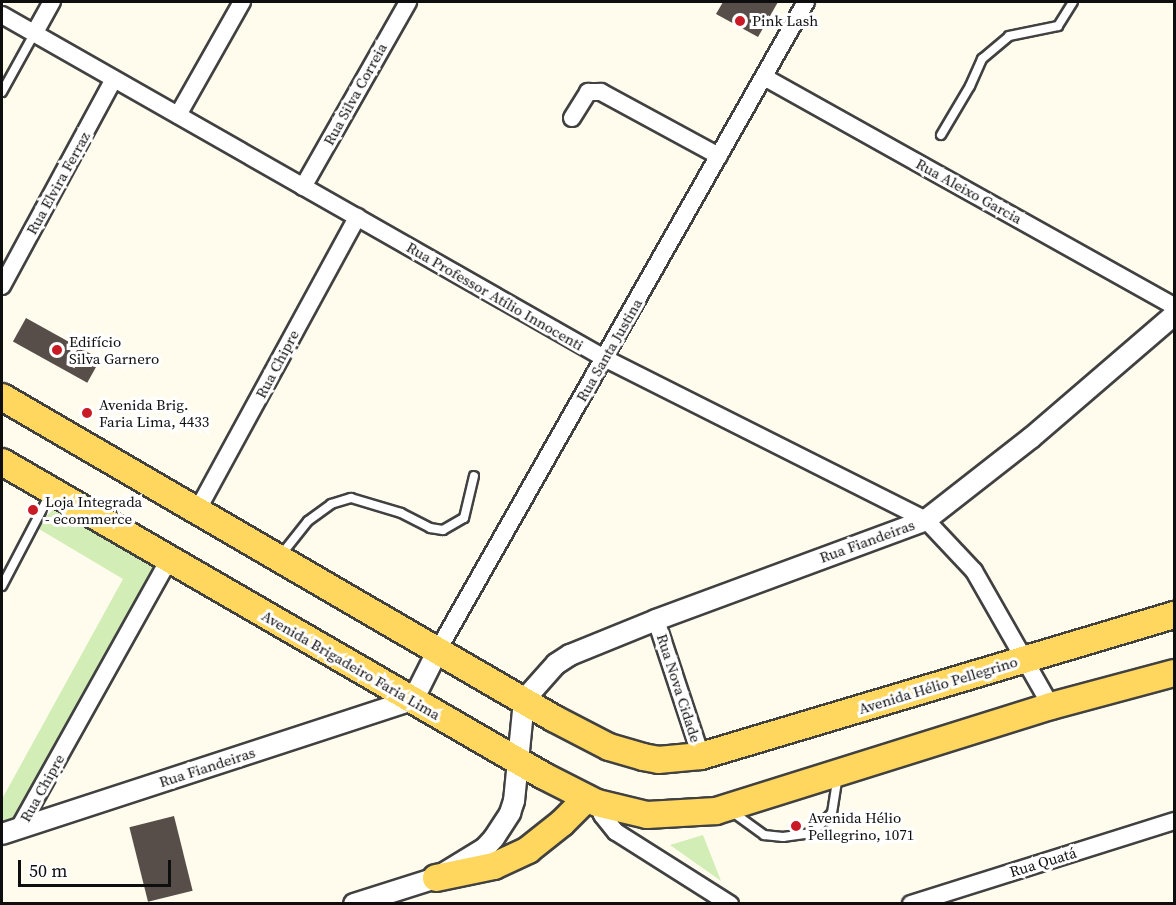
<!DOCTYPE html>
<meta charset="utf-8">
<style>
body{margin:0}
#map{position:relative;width:1176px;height:905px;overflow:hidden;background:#fffcee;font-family:"Source Serif 4",serif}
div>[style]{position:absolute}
.green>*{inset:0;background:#d2edb5}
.building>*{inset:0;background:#574e49;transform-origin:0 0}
.roads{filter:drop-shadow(2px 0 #414141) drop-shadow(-2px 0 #414141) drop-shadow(0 2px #414141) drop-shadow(0 -2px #414141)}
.service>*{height:8px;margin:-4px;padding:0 4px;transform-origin:4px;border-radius:4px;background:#fff}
.minor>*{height:16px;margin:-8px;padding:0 8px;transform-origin:8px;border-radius:8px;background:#fff}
.tertiary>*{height:20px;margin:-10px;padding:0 10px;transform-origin:10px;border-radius:10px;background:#fff}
.primary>*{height:26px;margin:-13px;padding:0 13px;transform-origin:13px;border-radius:13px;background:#ffd65e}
.dots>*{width:16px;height:16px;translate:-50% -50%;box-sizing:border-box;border:3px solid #fff;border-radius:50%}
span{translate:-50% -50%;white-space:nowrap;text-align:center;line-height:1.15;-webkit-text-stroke:6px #fff;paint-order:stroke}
.poi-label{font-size:15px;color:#0e0e0e}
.left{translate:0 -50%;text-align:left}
.street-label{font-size:15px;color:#0e0e0e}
.frame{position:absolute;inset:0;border:3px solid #0e0e0e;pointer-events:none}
.scale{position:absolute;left:18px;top:860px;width:153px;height:27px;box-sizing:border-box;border:3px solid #0e0e0e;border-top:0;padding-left:8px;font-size:18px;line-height:21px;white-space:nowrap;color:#0e0e0e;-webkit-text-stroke:4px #fff;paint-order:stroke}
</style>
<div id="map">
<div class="green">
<i style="clip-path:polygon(53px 505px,157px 564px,15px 819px,2px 824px,2px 799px,123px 579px,39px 529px)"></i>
<i style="clip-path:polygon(703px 835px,721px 881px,670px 845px)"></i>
</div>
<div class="building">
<i style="clip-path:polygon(723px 2px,778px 2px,758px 37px,716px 14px)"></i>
<i style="left:26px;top:318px;width:85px;height:27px;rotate:29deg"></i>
<i style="left:174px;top:816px;width:77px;height:46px;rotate:76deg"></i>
</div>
<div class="roads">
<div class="service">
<i style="left:2px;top:92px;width:66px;rotate:-61.1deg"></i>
<i style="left:941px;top:135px;width:57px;rotate:-59.4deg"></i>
<i style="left:970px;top:86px;width:30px;rotate:-66deg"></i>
<i style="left:982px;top:59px;width:35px;rotate:-40deg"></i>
<i style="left:1009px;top:36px;width:50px;rotate:-11.5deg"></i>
<i style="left:1058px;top:26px;width:28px;rotate:-58deg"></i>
<i style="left:281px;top:555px;width:43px;rotate:-51.5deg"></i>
<i style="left:308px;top:521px;width:29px;rotate:-36deg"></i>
<i style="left:331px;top:504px;width:21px;rotate:-17deg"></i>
<i style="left:351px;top:498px;width:52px;rotate:16.7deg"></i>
<i style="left:401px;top:513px;width:33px;rotate:27deg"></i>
<i style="left:430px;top:528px;width:13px;rotate:9deg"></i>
<i style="left:443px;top:530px;width:24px;rotate:-30deg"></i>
<i style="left:464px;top:518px;width:43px;rotate:-76.6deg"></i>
<i style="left:2px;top:586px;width:104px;rotate:-62.4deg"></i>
<i style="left:731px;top:811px;width:41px;rotate:36deg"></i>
<i style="left:764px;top:835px;width:19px;rotate:6deg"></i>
<i style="left:783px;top:837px;width:29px;rotate:-8deg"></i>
<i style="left:812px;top:833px;width:28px;rotate:-45deg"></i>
<i style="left:832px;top:813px;width:37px;rotate:-81deg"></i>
</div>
<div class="minor">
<i style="left:2px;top:15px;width:693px;rotate:29.67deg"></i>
<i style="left:604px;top:358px;width:360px;rotate:26.7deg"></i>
<i style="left:926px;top:520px;width:70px;rotate:46.7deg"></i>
<i style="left:974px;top:571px;width:155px;rotate:60.3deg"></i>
<i style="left:34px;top:34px;width:37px;rotate:-61deg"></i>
<i style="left:764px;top:77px;width:470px;rotate:29.2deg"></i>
<i style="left:178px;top:115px;width:130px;rotate:-60.5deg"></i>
<i style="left:572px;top:118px;width:31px;rotate:-58deg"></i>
<i style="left:588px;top:92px;width:13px"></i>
<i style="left:601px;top:92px;width:134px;rotate:28.5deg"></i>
<i style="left:303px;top:187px;width:213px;rotate:-60.4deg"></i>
<i style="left:2px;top:286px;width:235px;rotate:-61.6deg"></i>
<i style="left:197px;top:511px;width:335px;rotate:-61.4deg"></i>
<i style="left:656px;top:620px;width:143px;rotate:71.7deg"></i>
<i style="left:438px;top:650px;width:745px;rotate:-60.41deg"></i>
<i style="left:597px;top:803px;width:13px;rotate:67deg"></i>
<i style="left:602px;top:815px;width:22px;rotate:51deg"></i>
<i style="left:616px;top:832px;width:135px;rotate:32.3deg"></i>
<i style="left:19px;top:828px;width:307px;rotate:-60.8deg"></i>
<i style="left:911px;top:904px;width:276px;rotate:-17.5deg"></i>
</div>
<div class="tertiary">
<i style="left:2px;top:834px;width:432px;rotate:-18.1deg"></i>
<i style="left:413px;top:700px;width:56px;rotate:-63.4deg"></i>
<i style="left:354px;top:904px;width:86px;rotate:-17.6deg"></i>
<i style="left:436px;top:878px;width:57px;rotate:-31.5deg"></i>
<i style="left:485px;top:848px;width:13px;rotate:-48deg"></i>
<i style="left:494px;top:838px;width:30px;rotate:-57deg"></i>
<i style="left:510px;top:813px;width:13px;rotate:-72deg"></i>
<i style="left:514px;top:801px;width:101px;rotate:-84.3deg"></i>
<i style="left:524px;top:700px;width:48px;rotate:-48.4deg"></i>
<i style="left:556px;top:664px;width:17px;rotate:-33deg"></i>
<i style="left:570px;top:655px;width:93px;rotate:-22.1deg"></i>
<i style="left:656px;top:620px;width:288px;rotate:-20.3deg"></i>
<i style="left:926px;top:520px;width:133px;rotate:-38deg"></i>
<i style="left:1031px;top:438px;width:189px;rotate:-40.7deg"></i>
</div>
<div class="primary">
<i style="left:2px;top:397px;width:638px;rotate:30.22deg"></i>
<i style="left:553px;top:718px;width:63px;rotate:27.4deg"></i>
<i style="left:609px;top:747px;width:35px;rotate:16deg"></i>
<i style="left:643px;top:757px;width:15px;rotate:11deg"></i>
<i style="left:658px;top:760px;width:43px;rotate:-5.3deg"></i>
<i style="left:701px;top:756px;width:494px;rotate:-16.6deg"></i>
<i style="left:2px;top:462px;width:626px;rotate:30.09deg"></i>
<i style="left:544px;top:776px;width:59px;rotate:27deg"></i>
<i style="left:597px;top:803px;width:51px;rotate:13.5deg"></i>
<i style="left:647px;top:815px;width:69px;rotate:-3.3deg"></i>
<i style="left:716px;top:811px;width:351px;rotate:-17.4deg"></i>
<i style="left:1051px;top:706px;width:127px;rotate:-15deg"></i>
<i style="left:436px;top:878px;width:59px;rotate:-11.7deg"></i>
<i style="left:494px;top:866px;width:38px;rotate:-25deg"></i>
<i style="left:528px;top:850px;width:43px;rotate:-38.5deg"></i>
<i style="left:562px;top:823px;width:35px;rotate:-45deg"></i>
</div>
</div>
<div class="dots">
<i style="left:740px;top:21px;background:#c81b25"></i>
<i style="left:57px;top:350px;background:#c81b25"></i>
<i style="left:87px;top:413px;background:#c81b25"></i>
<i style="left:33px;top:510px;background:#c81b25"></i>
<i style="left:796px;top:826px;background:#c81b25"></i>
</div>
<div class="poi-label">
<span class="left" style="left:752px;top:21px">Pink Lash</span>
<span class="left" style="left:69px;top:350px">Edifício<br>Silva Garnero</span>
<span class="left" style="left:99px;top:413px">Avenida Brig.<br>Faria Lima, 4433</span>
<span class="left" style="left:45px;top:510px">Loja Integrada<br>- ecommerce</span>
<span class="left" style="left:808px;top:826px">Avenida Hélio<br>Pellegrino, 1071</span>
</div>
<div class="street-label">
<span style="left:355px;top:94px;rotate:-61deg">Rua Silva Correia</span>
<span style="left:58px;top:183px;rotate:-61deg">Rua Elvira Ferraz</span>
<span style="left:969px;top:191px;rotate:29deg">Rua Aleixo Garcia</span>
<span style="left:495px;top:296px;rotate:30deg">Rua Professor Atílio Innocenti</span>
<span style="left:609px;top:350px;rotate:-60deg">Rua Santa Justina</span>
<span style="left:277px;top:364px;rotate:-62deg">Rua Chipre</span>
<span style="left:867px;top:541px;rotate:-20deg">Rua Fiandeiras</span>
<span style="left:351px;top:665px;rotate:30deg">Avenida Brigadeiro Faria Lima</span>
<span style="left:938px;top:685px;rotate:-17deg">Avenida Hélio Pellegrino</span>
<span style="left:679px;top:688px;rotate:72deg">Rua Nova Cidade</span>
<span style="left:207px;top:767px;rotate:-18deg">Rua Fiandeiras</span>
<span style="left:42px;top:788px;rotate:-61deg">Rua Chipre</span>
<span style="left:1043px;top:862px;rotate:-17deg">Rua Quatá</span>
</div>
<div class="frame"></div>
<div class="scale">50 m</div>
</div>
